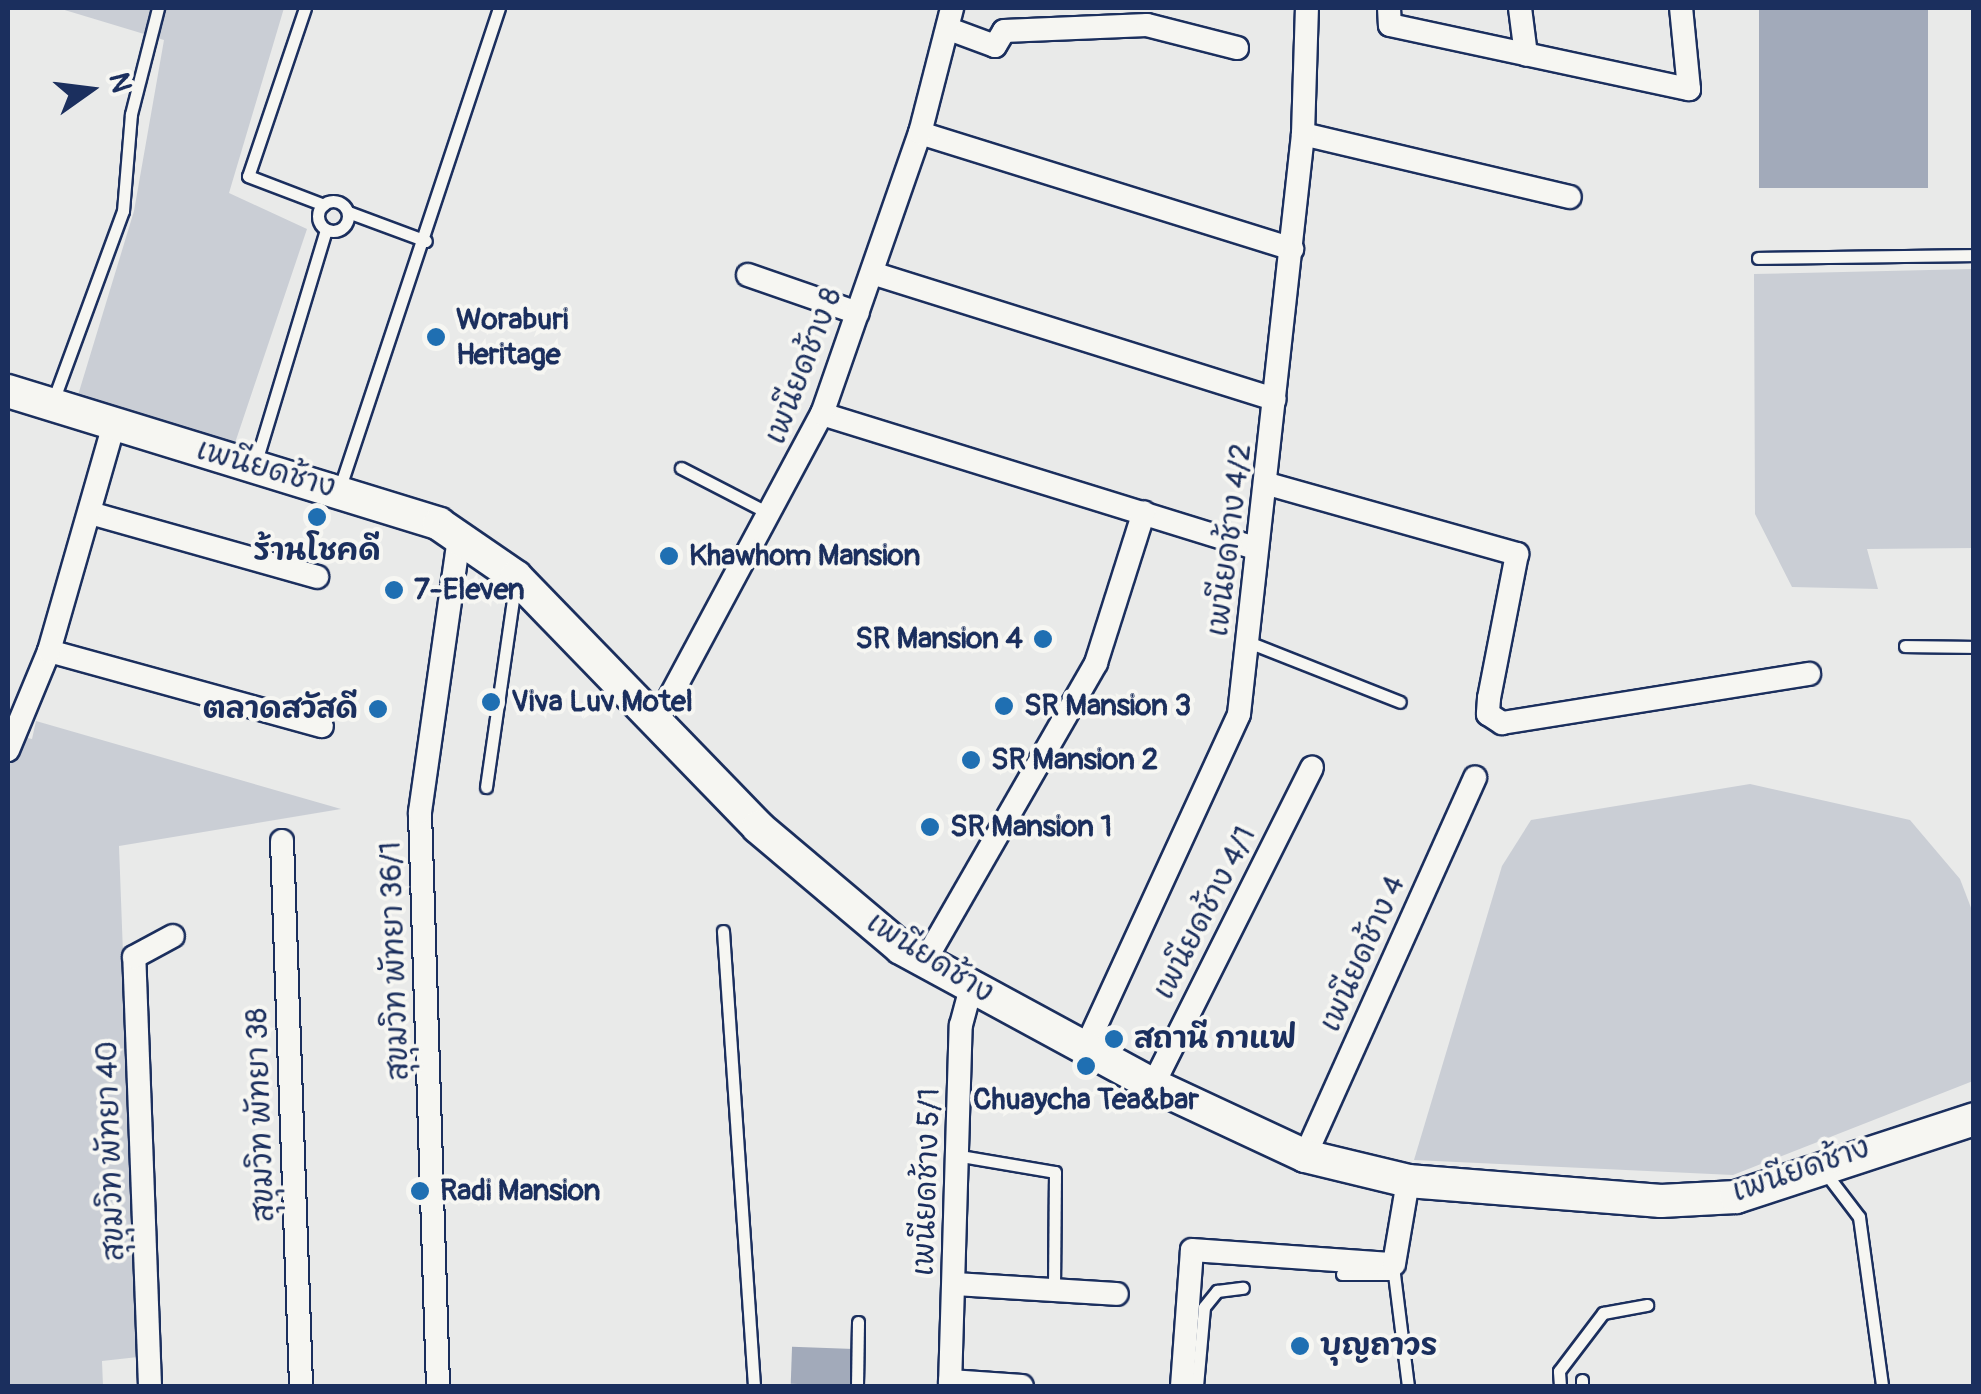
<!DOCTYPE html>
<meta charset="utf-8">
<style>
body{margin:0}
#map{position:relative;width:1981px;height:1394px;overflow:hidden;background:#e9eae9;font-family:Pangolin,"Playpen Sans Thai",sans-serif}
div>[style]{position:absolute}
.green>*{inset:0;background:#caced5}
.water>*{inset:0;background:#a2aaba;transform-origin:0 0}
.roads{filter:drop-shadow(2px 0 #1b2f5e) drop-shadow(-2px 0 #1b2f5e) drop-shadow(0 2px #1b2f5e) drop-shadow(0 -2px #1b2f5e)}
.lane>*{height:11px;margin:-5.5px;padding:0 5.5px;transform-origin:5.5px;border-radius:5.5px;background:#f6f6f2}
.lane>.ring{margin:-5.5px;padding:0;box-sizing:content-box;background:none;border:11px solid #f6f6f2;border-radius:50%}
.street>*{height:22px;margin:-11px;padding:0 11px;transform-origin:11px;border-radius:11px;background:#f6f6f2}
.secondary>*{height:32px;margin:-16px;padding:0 16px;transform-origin:16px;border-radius:16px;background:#f6f6f2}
.dots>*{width:28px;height:28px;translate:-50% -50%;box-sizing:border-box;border:5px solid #f6f6f2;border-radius:50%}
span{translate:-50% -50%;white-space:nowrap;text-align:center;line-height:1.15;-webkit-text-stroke:8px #f6f6f2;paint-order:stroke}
.poi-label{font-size:30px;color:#1b2f5e;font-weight:700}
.left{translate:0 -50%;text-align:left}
.right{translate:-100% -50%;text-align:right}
.street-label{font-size:30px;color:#1b2f5e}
.frame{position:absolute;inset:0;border:10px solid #1b2f5e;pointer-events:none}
.north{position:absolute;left:40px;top:40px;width:100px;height:100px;-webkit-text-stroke:8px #f6f6f2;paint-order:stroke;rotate:76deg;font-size:28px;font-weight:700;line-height:40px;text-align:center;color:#1b2f5e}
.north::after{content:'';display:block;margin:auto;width:35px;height:45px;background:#1b2f5e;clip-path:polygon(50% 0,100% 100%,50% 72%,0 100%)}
</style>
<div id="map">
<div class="green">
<i style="clip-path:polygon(284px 8px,229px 193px,307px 229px,234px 446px,75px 405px,134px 211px,164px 40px,58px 8px)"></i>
<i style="clip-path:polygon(1973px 269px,1973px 548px,1867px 549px,1878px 589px,1792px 587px,1755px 514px,1754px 274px)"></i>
<i style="clip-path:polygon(36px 721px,341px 809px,119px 846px,138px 1357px,102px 1361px,103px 1386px,8px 1386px,8px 769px,14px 735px,32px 739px)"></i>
<i style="clip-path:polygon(1750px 784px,1910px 820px,1960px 879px,1973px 913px,1973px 1081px,1733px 1175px,1414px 1160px,1502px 866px,1531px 820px)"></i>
</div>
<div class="water">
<i style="left:1759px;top:8px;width:169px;height:180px"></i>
<i style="left:854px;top:1349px;width:37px;height:62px;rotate:92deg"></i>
</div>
<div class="roads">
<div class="lane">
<i style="left:305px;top:8px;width:177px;rotate:108.7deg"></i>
<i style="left:248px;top:176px;width:81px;rotate:20.9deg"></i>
<i class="ring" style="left:318px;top:201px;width:19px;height:19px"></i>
<i style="left:348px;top:212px;width:83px;rotate:20.4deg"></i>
<i style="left:1758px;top:258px;width:216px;rotate:-0.8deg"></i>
<i style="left:53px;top:401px;width:202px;rotate:-69.8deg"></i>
<i style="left:123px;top:211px;width:97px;rotate:-85.3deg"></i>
<i style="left:131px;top:114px;width:109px;rotate:-75.7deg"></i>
<i style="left:255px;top:465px;width:245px;rotate:-73.2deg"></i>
<i style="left:681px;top:468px;width:100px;rotate:27.3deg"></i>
<i style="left:339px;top:490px;width:508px;rotate:-71.64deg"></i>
<i style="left:1248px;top:642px;width:163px;rotate:21.5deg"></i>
<i style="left:1905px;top:646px;width:69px;rotate:0.8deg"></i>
<i style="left:486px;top:787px;width:203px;rotate:-81.8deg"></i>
<i style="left:723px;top:931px;width:456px;rotate:86.1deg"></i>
<i style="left:961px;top:1156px;width:95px;rotate:9.7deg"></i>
<i style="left:1055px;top:1172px;width:118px;rotate:90.5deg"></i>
<i style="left:1824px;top:1171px;width:58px;rotate:52.7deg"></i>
<i style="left:1859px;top:1217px;width:171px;rotate:82.2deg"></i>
<i style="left:1342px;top:1274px;width:52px"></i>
<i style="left:1394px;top:1274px;width:113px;rotate:82.9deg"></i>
<i style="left:1582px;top:1380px;width:6px;rotate:90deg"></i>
<i style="left:857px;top:1386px;width:64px;rotate:-89.1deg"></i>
<i style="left:1197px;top:1386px;width:79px;rotate:-84.9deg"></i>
<i style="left:1204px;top:1307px;width:21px;rotate:-51deg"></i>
<i style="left:1217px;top:1291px;width:26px;rotate:-7deg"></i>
<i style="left:1560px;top:1386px;width:15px;rotate:-94deg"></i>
<i style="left:1559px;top:1371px;width:73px;rotate:-52.8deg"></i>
<i style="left:1603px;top:1313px;width:45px;rotate:-10.3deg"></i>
</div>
<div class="street">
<i style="left:1389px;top:8px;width:17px;rotate:87deg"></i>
<i style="left:1390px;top:25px;width:306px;rotate:12.1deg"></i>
<i style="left:1689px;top:89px;width:81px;rotate:-95.6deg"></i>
<i style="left:1520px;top:8px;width:47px;rotate:82.7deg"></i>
<i style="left:949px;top:29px;width:49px;rotate:20.3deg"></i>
<i style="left:995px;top:46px;width:17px;rotate:-59deg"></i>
<i style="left:1004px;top:31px;width:143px;rotate:-2.4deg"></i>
<i style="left:1147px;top:25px;width:93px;rotate:14.3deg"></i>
<i style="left:920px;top:133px;width:390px;rotate:17.3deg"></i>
<i style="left:1303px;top:134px;width:274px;rotate:13.3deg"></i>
<i style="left:872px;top:273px;width:422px;rotate:17.4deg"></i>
<i style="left:748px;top:275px;width:116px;rotate:19.1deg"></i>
<i style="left:822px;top:414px;width:454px;rotate:17.2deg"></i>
<i style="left:1268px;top:484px;width:259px;rotate:15.7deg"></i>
<i style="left:1517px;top:554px;width:147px;rotate:101deg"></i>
<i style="left:1489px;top:698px;width:16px;rotate:94deg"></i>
<i style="left:1488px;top:714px;width:17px;rotate:33deg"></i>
<i style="left:1502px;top:723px;width:311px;rotate:-9.1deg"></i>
<i style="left:90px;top:513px;width:236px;rotate:15.7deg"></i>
<i style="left:49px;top:651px;width:283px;rotate:15.4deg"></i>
<i style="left:656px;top:723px;width:351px;rotate:-61.8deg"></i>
<i style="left:822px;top:414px;width:298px;rotate:-70.8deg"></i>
<i style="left:920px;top:133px;width:129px;rotate:-75.6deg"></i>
<i style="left:8px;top:750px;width:107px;rotate:-67.5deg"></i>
<i style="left:49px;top:651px;width:235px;rotate:-74deg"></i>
<i style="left:282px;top:841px;width:545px;rotate:88deg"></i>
<i style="left:926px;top:959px;width:341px;rotate:-60.1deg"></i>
<i style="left:1096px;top:663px;width:158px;rotate:-72.4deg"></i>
<i style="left:1086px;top:1047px;width:366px;rotate:-65.3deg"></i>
<i style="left:1239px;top:714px;width:584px;rotate:-83.7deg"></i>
<i style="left:1303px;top:134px;width:126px;rotate:-88.2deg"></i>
<i style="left:1153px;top:1085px;width:355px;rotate:-63.4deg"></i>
<i style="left:1305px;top:1156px;width:415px;rotate:-65.8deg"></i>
<i style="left:954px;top:1284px;width:163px;rotate:3.5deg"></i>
<i style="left:950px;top:1381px;width:72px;rotate:4deg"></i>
<i style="left:150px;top:1386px;width:429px;rotate:-92.1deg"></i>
<i style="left:134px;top:957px;width:44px;rotate:-28.3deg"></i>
<i style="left:438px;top:1386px;width:574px;rotate:-91.8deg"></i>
<i style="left:420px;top:812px;width:278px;rotate:-81.9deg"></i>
<i style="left:950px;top:1386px;width:361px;rotate:-88.3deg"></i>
<i style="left:961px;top:1025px;width:39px;rotate:-75deg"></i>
<i style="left:1182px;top:1386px;width:136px;rotate:-85.8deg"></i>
<i style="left:1192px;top:1250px;width:202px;rotate:4deg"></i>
<i style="left:1394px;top:1264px;width:84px;rotate:-80.4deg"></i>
</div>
<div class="secondary">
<i style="left:8px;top:391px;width:451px;rotate:17.1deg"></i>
<i style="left:439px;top:524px;width:93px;rotate:34.5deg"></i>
<i style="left:516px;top:577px;width:348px;rotate:45.9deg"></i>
<i style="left:758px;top:827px;width:187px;rotate:40.2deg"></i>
<i style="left:901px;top:948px;width:287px;rotate:28.5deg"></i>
<i style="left:1153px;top:1085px;width:168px;rotate:25deg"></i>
<i style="left:1305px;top:1156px;width:106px;rotate:13.6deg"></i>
<i style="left:1408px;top:1181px;width:254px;rotate:4.5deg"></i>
<i style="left:1661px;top:1201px;width:75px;rotate:-3.1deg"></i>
<i style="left:1736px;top:1197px;width:250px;rotate:-18.1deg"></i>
</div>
</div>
<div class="dots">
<i style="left:436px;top:337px;background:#1f6fb2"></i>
<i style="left:317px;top:517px;background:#1f6fb2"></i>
<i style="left:669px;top:556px;background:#1f6fb2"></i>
<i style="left:394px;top:590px;background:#1f6fb2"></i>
<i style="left:1043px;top:639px;background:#1f6fb2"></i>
<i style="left:491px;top:702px;background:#1f6fb2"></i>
<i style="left:1004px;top:706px;background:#1f6fb2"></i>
<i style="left:378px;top:709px;background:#1f6fb2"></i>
<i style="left:971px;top:760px;background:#1f6fb2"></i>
<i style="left:930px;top:827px;background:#1f6fb2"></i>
<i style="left:1114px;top:1039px;background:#1f6fb2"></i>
<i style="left:1086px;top:1066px;background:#1f6fb2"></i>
<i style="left:420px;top:1191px;background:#1f6fb2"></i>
<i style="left:1300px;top:1346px;background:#1f6fb2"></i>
</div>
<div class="poi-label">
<span class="left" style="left:456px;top:337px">Woraburi<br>Heritage</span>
<span style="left:317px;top:551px">ร้านโชคดี</span>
<span class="left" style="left:689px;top:556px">Khawhom Mansion</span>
<span class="left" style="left:414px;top:590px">7-Eleven</span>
<span class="right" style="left:1023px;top:639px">SR Mansion 4</span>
<span class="left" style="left:511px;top:702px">Viva Luv Motel</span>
<span class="left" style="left:1024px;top:706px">SR Mansion 3</span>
<span class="right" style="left:358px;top:709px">ตลาดสวัสดี</span>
<span class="left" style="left:991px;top:760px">SR Mansion 2</span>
<span class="left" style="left:950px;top:827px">SR Mansion 1</span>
<span class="left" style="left:1134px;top:1039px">สถานี กาแฟ</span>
<span style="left:1086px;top:1100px">Chuaycha Tea&amp;bar</span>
<span class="left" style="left:440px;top:1191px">Radi Mansion</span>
<span class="left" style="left:1320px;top:1346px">บุญถาวร</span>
</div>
<div class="street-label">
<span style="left:804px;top:366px;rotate:-69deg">เพนียดช้าง 8</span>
<span style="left:266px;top:469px;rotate:16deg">เพนียดช้าง</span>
<span style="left:1230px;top:540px;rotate:-83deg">เพนียดช้าง 4/2</span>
<span style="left:1205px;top:913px;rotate:-63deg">เพนียดช้าง 4/1</span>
<span style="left:1363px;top:954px;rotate:-66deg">เพนียดช้าง 4</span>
<span style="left:930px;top:958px;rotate:32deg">เพนียดช้าง</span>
<span style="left:395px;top:961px;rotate:-92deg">สุขุมวิท พัทยา 36/1</span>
<span style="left:261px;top:1115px;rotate:-92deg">สุขุมวิท พัทยา 38</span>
<span style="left:111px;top:1151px;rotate:-92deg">สุขุมวิท พัทยา 40</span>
<span style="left:1801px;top:1170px;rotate:-19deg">เพนียดช้าง</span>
<span style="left:927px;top:1182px;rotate:-88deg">เพนียดช้าง 5/1</span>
</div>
<div class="frame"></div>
<div class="north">N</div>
</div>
